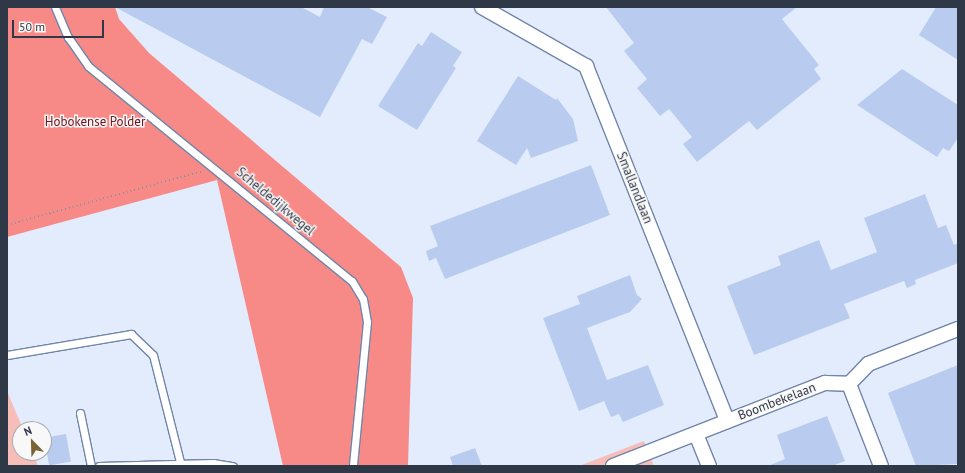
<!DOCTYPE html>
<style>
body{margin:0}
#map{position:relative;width:965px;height:473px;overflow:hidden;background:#e3ecfc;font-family:"PT Sans",sans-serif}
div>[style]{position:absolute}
.green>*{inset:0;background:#f7bdb9}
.forest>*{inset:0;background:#f78a86}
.building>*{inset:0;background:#b9ccef;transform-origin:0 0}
.path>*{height:2px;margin-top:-1px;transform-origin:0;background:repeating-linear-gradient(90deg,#8992a2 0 1px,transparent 0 4px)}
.roads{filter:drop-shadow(1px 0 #7185a9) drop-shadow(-1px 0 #7185a9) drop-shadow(0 1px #7185a9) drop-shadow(0 -1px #7185a9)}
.lane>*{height:7px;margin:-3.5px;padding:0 3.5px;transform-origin:3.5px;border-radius:3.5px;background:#fff}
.street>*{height:14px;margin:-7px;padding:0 7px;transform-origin:7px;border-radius:7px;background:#fff}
span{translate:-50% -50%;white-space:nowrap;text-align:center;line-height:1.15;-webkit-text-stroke:3px #f8f8f8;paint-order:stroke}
.park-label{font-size:13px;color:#73121a}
.street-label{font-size:13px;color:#2f3847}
.frame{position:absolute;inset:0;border:8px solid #2f3847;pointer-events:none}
.north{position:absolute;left:12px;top:421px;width:40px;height:40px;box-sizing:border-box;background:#f8f8f8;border:1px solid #a8abb1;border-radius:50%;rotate:337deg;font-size:11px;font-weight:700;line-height:16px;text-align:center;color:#2f3847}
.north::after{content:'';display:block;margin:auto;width:14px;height:18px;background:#7b6434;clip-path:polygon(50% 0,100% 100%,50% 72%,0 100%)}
.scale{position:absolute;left:12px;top:20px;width:92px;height:18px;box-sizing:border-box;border:2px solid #2f3847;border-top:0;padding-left:5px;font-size:12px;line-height:14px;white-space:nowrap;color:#2f3847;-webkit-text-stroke:3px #f8f8f8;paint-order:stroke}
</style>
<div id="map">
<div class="green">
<i style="clip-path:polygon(7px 391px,23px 429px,20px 429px,20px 453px,33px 453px,38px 466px,7px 466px)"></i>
<i style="clip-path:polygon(644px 441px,654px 466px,579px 466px)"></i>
</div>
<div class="forest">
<i style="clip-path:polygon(7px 7px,115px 7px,119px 19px,149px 53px,401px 267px,413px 298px,408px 466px,283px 466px,217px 180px,7px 237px)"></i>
</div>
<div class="building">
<i style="clip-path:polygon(115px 7px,301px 7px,320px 17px,324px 7px,367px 7px,387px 17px,372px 44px,362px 39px,320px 117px)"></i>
<i style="clip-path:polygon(606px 7px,797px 7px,782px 19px,819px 65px,814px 69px,821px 79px,757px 130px,749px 121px,697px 162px,683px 144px,692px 137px,669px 109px,660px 116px,637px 88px,647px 79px,624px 51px,634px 43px)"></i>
<i style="clip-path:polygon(936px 7px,958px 7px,958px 60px,919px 35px)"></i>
<i style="clip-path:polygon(431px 32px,462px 52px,453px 66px,456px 68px,417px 130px,378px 106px,418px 43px,422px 46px)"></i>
<i style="clip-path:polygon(902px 69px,958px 105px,958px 138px,949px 151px,943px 148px,937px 157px,857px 105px)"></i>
<i style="clip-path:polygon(518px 76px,556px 100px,557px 98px,573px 119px,578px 141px,531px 158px,527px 148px,516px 165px,477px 141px)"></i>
<i style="clip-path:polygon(591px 165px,610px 215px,445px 279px,436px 258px,429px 261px,426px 251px,438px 246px,430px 226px)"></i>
<i style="clip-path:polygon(925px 194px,938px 228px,946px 225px,954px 245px,958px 243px,958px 263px,915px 280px,916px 284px,907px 288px,904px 281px,844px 304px,850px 318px,754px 355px,727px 286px,781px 265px,778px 256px,819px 240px,831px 270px,877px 252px,864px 218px)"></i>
<i style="clip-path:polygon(630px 275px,637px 295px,642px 299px,630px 312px,587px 328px,607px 380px,648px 365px,664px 405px,623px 422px,619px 414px,611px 417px,604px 401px,579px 411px,543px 318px,580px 304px,577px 296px)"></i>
<i style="clip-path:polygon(958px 365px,958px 464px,916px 466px,888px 393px)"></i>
<i style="clip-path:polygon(827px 416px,845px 461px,832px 466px,768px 466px,785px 459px,777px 435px)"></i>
<i style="left:66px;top:434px;width:28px;height:22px;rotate:80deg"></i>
<i style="clip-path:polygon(475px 448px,482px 466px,453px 466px,450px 457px)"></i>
</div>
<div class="path">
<i style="left:7px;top:225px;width:203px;rotate:-15.4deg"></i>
</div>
<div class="roads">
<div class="lane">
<i style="left:55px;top:7px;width:33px;rotate:67deg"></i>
<i style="left:68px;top:37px;width:35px;rotate:55deg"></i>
<i style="left:88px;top:66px;width:340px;rotate:39.2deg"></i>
<i style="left:352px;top:281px;width:21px;rotate:59deg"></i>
<i style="left:363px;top:299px;width:23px;rotate:80deg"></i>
<i style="left:367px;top:322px;width:145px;rotate:95.6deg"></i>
<i style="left:7px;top:355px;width:126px;rotate:-9.6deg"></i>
<i style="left:131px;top:334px;width:30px;rotate:44deg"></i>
<i style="left:153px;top:355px;width:114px;rotate:75.8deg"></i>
<i style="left:80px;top:413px;width:54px;rotate:78.3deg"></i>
<i style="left:99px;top:466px;width:114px;rotate:-1.5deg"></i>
<i style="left:213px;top:463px;width:20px;rotate:9deg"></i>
</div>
<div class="street">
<i style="left:482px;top:7px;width:120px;rotate:29.6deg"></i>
<i style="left:586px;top:66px;width:382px;rotate:68.3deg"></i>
<i style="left:849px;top:384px;width:28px;rotate:-46deg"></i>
<i style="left:868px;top:364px;width:97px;rotate:-21.3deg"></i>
<i style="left:849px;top:384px;width:88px;rotate:68.7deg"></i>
<i style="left:696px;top:434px;width:35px;rotate:68deg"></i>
<i style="left:613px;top:466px;width:228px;rotate:-21.4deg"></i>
<i style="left:825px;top:383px;width:24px;rotate:2deg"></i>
</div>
</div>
<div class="park-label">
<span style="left:95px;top:122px">Hobokense Polder</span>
</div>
<div class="street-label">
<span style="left:634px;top:188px;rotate:68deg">Smallandlaan</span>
<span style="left:275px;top:202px;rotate:40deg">Scheldedijkwegel</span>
<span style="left:777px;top:402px;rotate:-21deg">Boombekelaan</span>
</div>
<div class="frame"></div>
<div class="north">N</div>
<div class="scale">50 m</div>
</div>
